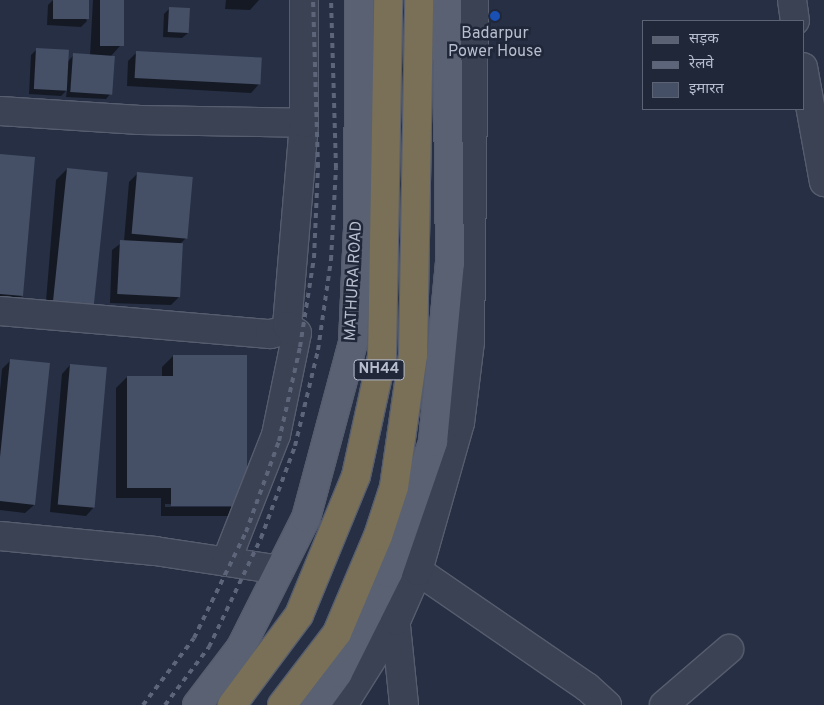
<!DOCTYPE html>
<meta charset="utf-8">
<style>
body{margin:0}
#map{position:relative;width:824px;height:705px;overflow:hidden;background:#262f44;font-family:Overpass,"Noto Sans Devanagari",sans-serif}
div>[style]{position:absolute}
.shadow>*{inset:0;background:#0007}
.building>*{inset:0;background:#454f66;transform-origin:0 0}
.roads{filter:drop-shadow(1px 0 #565d6e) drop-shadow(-1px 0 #565d6e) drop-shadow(0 1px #565d6e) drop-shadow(0 -1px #565d6e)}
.minor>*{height:28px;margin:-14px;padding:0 14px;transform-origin:14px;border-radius:14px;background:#3b4253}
.major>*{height:28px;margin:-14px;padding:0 14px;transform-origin:14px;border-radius:14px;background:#596173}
.highway>*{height:28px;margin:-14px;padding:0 14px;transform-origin:14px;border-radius:14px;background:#797057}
.rail>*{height:4px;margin-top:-2px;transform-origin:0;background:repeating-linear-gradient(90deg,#5d657a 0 5px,transparent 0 10px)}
.dots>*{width:14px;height:14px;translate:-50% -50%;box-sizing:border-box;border:2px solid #1f2739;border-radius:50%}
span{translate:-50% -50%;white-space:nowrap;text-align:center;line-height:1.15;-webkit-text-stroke:5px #1f2739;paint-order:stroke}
.shield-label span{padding:1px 4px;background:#1f2739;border:1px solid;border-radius:4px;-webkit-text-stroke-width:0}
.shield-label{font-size:15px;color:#b8becd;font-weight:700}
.poi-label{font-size:16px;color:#b8becd}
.street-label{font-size:16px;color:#b8becd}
.legend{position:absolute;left:642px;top:20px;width:162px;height:90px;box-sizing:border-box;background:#1f2739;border:1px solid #5c6374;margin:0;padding:6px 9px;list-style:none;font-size:15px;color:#b8becd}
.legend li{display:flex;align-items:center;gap:10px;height:25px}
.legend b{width:25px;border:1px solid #5c6374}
</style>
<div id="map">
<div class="shadow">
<i style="clip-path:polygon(53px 0,76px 0,87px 21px,81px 27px,47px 25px,48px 5px)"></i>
<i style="clip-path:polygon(93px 0,123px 0,120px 46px,110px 57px,111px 93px,106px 99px,66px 97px,67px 90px,61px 96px,29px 94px,31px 55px,36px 50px,68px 61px,74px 55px,90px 56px)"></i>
<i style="clip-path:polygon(226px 0,259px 0,250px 10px,225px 9px)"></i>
<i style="clip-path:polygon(170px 8px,188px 33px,182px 38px,163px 37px,164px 14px)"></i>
<i style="clip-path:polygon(137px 52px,259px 84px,251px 93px,127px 86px,128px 61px)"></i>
<i style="clip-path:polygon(0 155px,22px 296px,11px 307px,0 306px)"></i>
<i style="clip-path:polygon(67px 169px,94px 317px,44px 325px,56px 180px)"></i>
<i style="clip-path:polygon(137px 174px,186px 238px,180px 244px,179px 297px,171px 305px,110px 303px,112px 250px,124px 241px,129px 182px)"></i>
<i style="clip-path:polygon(evenodd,173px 356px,246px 357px,246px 505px,235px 516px,161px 516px,161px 498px,116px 498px,116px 388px,127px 377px,162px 377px,162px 367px,173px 356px,165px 504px,236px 505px,236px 507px,165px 507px,165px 504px)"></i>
<i style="clip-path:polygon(11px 360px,34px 505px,25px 513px,0 510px,0 391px,2px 369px)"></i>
<i style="clip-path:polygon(70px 365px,94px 507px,86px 516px,50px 512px,62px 374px)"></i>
</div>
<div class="building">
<i style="left:53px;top:0;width:36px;height:19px"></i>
<i style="left:100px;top:0;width:24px;height:46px"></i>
<i style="left:169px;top:7px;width:21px;height:25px;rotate:3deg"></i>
<i style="left:36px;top:48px;width:33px;height:41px;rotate:3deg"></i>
<i style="left:136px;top:51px;width:126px;height:27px;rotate:3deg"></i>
<i style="left:73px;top:53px;width:42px;height:39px;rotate:4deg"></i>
<i style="clip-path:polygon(0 154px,35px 157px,23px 296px,0 294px)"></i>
<i style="left:67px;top:168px;width:41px;height:146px;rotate:6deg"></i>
<i style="left:137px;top:172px;width:56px;height:62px;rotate:5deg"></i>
<i style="left:120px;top:240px;width:63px;height:54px;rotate:3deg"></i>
<i style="clip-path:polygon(173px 355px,247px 355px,247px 506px,171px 506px,171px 488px,127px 488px,127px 376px,173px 376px)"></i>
<i style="clip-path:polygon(10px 359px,50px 363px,35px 505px,0 501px,0 457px)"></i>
<i style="left:70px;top:364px;width:37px;height:141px;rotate:5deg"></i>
</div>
<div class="roads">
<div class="minor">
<i style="left:792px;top:0;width:21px;rotate:82deg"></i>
<i style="left:803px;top:67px;width:117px;rotate:79.7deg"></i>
<i style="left:0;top:111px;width:140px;rotate:3.7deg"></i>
<i style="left:140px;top:120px;width:164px;rotate:1deg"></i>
<i style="left:0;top:311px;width:271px;rotate:4.9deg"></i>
<i style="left:270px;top:334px;width:14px;rotate:-12deg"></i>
<i style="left:284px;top:331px;width:6px;rotate:-59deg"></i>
<i style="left:287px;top:326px;width:204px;rotate:-85.2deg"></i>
<i style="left:304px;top:123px;width:123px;rotate:-90deg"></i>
<i style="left:0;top:536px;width:156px;rotate:5.5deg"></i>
<i style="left:155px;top:551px;width:126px;rotate:8.6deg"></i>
<i style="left:226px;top:562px;width:136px;rotate:-68.5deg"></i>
<i style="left:276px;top:435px;width:104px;rotate:-78.4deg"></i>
<i style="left:297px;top:333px;width:12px;rotate:-145deg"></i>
<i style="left:418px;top:571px;width:205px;rotate:34.5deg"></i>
<i style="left:587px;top:687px;width:27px;rotate:42deg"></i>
<i style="left:395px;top:616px;width:89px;rotate:84.2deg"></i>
<i style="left:343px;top:705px;width:99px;rotate:-57.8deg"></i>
<i style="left:396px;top:621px;width:55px;rotate:-66.3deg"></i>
<i style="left:418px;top:571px;width:154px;rotate:-74.2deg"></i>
<i style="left:460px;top:423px;width:82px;rotate:-83deg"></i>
<i style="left:470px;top:342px;width:342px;rotate:-89.3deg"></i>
<i style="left:664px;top:705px;width:86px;rotate:-40.7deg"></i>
</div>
<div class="major">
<i style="left:197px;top:705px;width:73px;rotate:-52.8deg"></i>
<i style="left:241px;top:647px;width:144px;rotate:-63.3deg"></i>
<i style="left:306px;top:518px;width:181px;rotate:-75deg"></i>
<i style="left:353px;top:343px;width:116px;rotate:-87.5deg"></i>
<i style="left:358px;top:227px;width:227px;rotate:-89.7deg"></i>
<i style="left:315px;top:705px;width:39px;rotate:-54deg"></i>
<i style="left:338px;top:673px;width:112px;rotate:-63.4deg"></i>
<i style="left:388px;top:573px;width:139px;rotate:-71deg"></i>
<i style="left:433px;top:442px;width:180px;rotate:-84.6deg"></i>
<i style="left:450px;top:263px;width:263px;rotate:-90.7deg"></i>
</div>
<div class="highway">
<i style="left:232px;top:705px;width:112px;rotate:-53.3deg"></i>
<i style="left:299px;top:615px;width:150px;rotate:-67.7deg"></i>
<i style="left:356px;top:476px;width:122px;rotate:-77.7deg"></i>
<i style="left:382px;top:357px;width:357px;rotate:-89deg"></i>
<i style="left:282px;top:705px;width:91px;rotate:-52.6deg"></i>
<i style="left:337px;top:633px;width:105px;rotate:-67.1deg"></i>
<i style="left:378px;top:536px;width:52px;rotate:-71.9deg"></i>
<i style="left:394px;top:487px;width:133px;rotate:-81.8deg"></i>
<i style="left:413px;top:355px;width:355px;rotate:-89deg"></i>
</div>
</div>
<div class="rail">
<i style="left:143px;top:705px;width:84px;rotate:-52.7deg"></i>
<i style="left:194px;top:638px;width:118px;rotate:-63.9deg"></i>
<i style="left:246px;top:532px;width:97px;rotate:-70.1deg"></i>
<i style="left:279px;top:441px;width:96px;rotate:-77.4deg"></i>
<i style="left:300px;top:347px;width:90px;rotate:-81.1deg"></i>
<i style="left:314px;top:258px;width:91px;rotate:-87.5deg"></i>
<i style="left:318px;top:167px;width:167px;rotate:-91.7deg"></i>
<i style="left:165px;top:705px;width:73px;rotate:-52.8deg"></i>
<i style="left:209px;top:647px;width:121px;rotate:-64.5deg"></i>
<i style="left:261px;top:538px;width:98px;rotate:-69.7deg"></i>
<i style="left:295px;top:446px;width:99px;rotate:-76.5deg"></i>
<i style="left:318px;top:350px;width:91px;rotate:-81.8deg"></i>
<i style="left:331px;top:260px;width:92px;rotate:-86.9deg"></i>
<i style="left:336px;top:168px;width:168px;rotate:-91.7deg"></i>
</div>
<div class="dots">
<i style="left:495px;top:16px;background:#1a4fb4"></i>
</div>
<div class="shield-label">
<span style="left:379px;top:370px">NH44</span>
</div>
<div class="poi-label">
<span style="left:495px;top:43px">Badarpur<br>Power House</span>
</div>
<div class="street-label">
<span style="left:354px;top:281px;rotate:-87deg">MATHURA ROAD</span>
</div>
<ul class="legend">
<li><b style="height:6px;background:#596173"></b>सड़क</li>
<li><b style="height:6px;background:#5d657a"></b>रेलवे</li>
<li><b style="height:14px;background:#454f66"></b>इमारत</li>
</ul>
</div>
